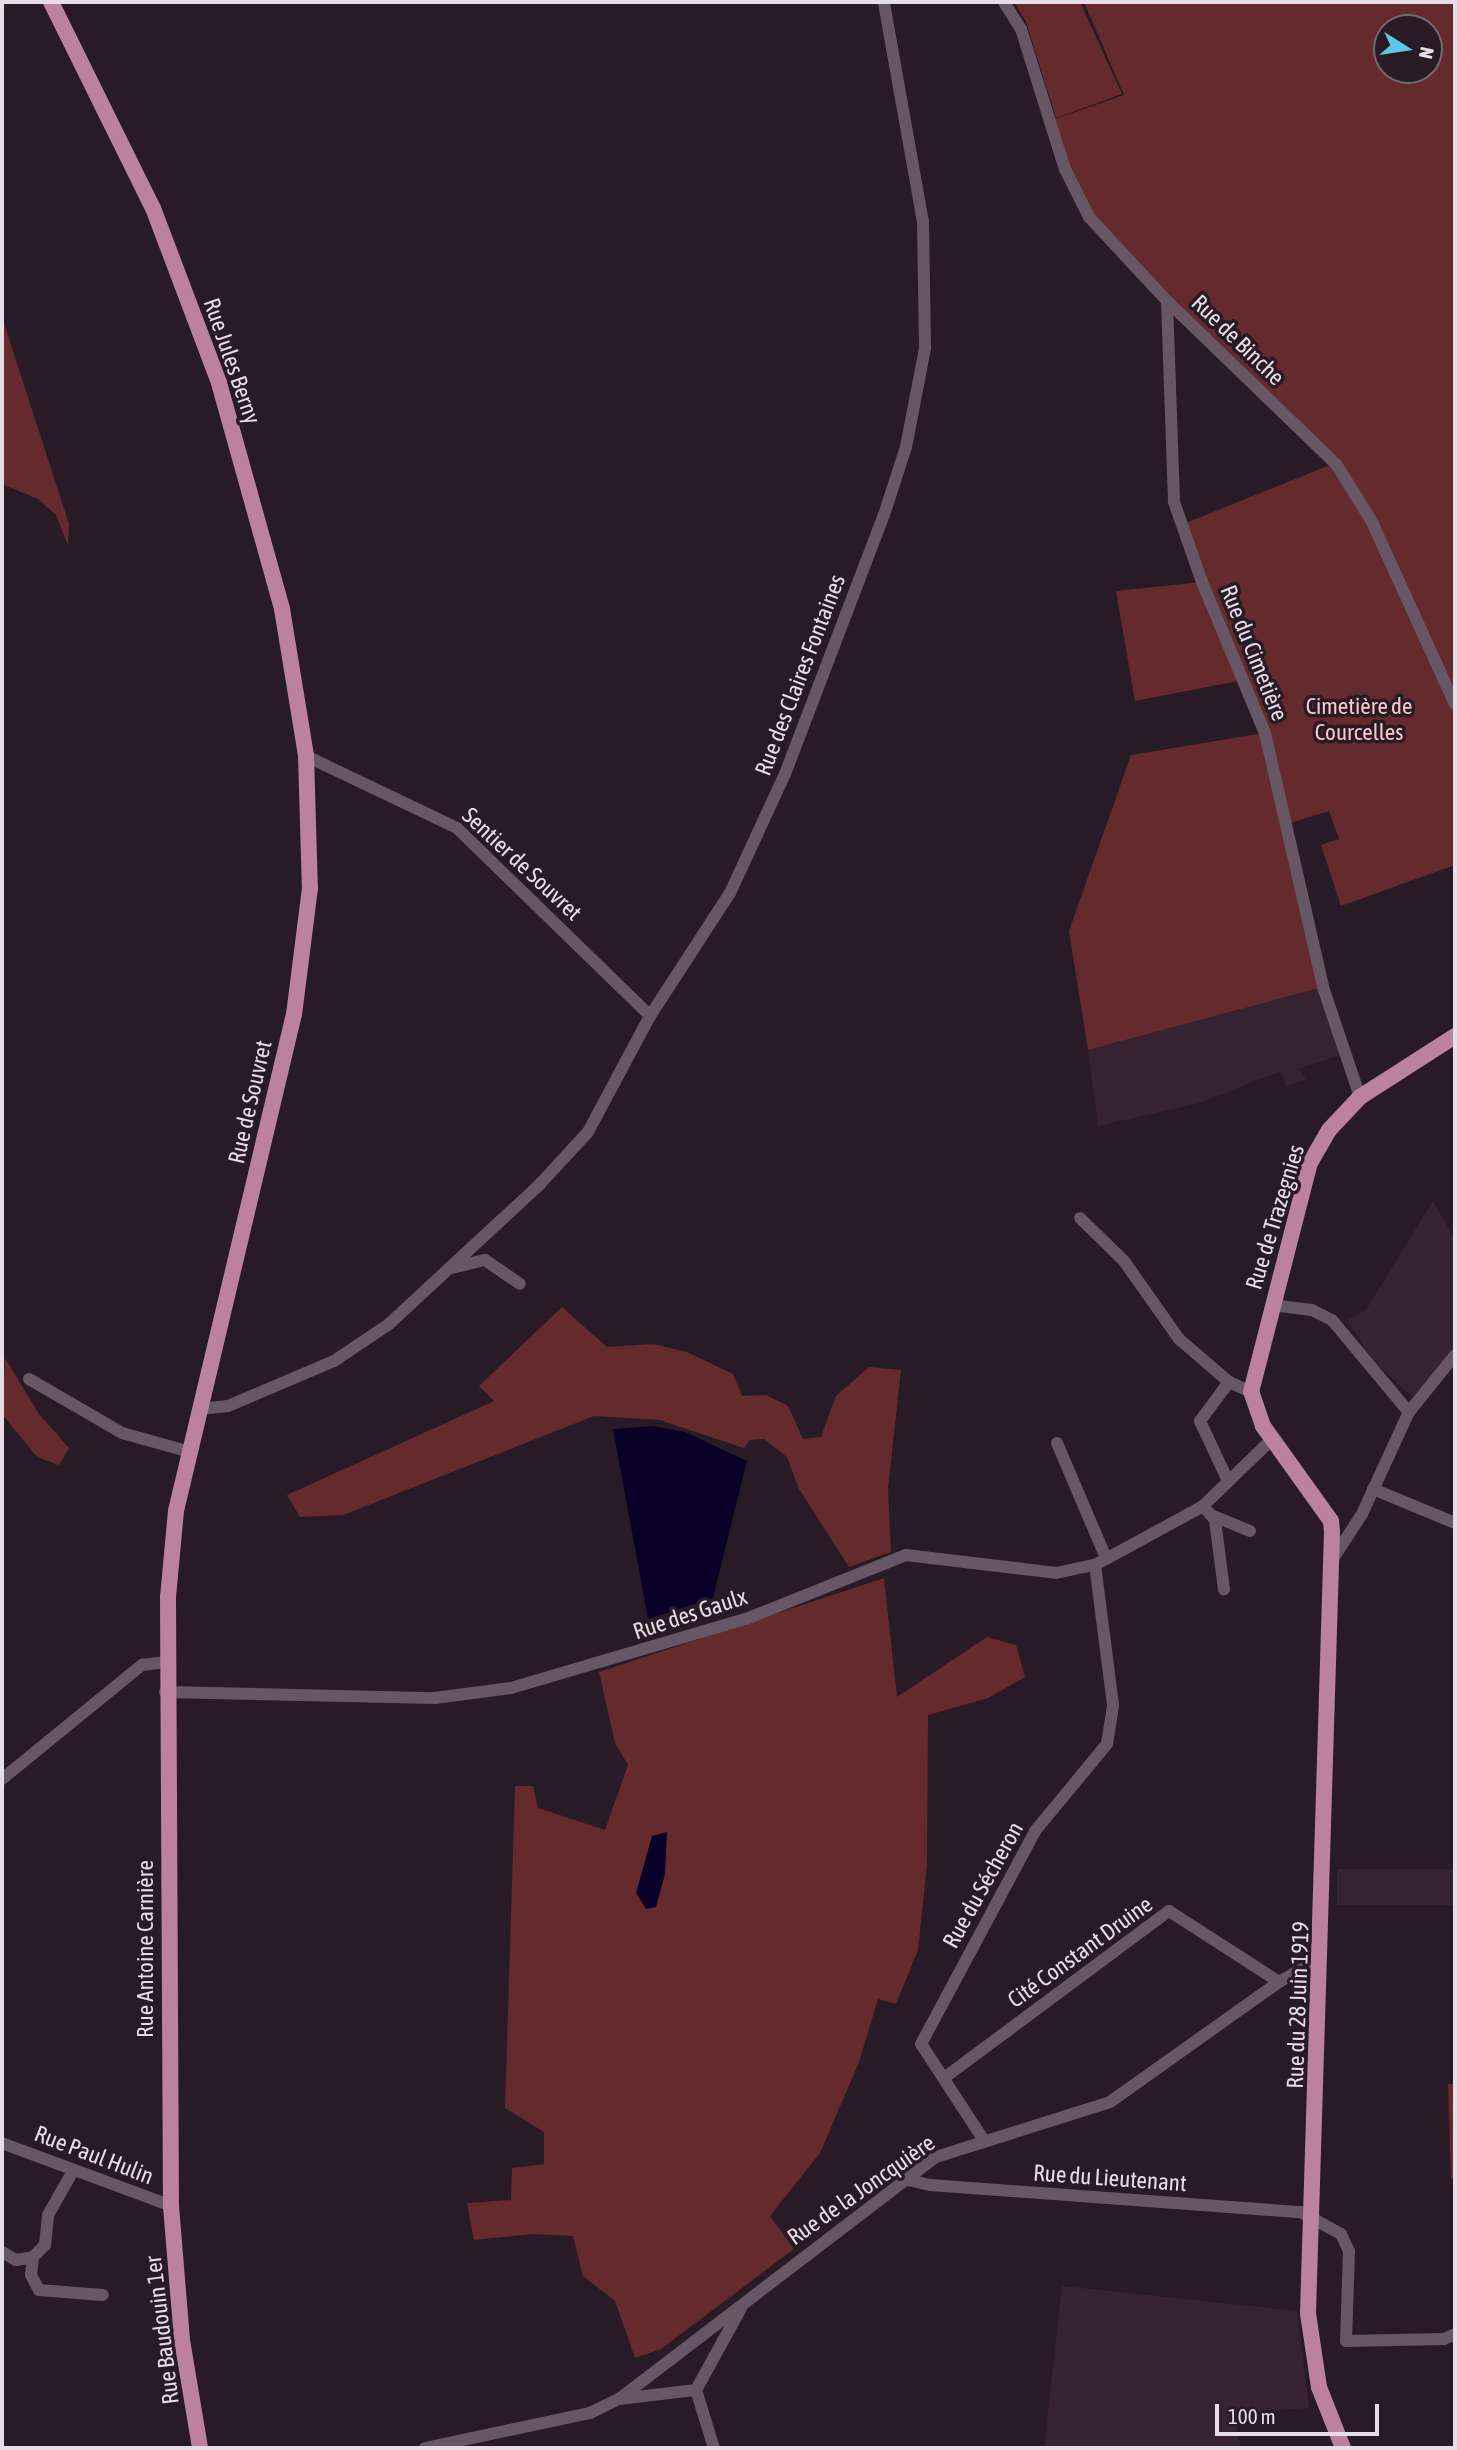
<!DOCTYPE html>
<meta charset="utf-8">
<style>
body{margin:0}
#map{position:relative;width:1457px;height:2450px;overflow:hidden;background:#281b26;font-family:"Asap Condensed",sans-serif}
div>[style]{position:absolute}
.built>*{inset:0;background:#352332;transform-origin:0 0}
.green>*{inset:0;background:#642a2e}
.water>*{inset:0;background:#090027}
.minor>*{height:12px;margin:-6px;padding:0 6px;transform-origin:6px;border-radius:6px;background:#675764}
.major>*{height:16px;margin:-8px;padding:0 8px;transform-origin:8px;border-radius:8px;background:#bc829b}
span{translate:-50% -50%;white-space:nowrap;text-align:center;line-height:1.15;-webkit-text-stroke:7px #281b26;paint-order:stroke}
.street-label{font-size:23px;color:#e7dee5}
.park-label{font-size:23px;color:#fac8c9}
.frame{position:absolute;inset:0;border:4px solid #e7dee5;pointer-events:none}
.north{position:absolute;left:1373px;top:14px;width:70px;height:70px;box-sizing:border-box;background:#281b26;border:2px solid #746972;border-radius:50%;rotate:102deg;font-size:19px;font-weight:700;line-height:28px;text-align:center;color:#e7dee5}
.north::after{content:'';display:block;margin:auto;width:24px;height:32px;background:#5cc7e7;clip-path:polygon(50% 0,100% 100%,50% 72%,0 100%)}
.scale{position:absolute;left:1215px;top:2404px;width:164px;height:32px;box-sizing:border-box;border:4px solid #e7dee5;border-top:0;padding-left:9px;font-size:21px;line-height:24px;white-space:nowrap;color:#e7dee5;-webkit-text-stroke:5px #281b26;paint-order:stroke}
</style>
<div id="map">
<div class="built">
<i style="clip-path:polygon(1323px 987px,1344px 1054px,1299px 1069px,1306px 1080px,1286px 1086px,1280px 1071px,1199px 1103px,1098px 1126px,1088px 1050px)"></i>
<i style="clip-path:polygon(1433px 1201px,1455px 1240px,1455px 1347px,1413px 1397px,1373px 1361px,1347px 1320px,1366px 1310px)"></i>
<i style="left:1337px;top:1869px;width:118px;height:36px"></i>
<i style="clip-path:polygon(1062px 2286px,1297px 2311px,1309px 2408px,1233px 2413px,1241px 2448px,1044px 2448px)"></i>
</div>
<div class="green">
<i style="clip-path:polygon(1014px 2px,1080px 2px,1122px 94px,1056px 118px,1026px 22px)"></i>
<i style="clip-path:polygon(evenodd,1084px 2px,1455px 2px,1455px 681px,1447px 685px,1455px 703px,1455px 865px,1341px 906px,1321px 845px,1339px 839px,1329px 811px,1287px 824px,1323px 987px,1088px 1050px,1069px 931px,1131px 755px,1264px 733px,1243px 680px,1135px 701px,1116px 591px,1201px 582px,1181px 525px,1335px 463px,1167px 301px,1082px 206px,1052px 120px,1124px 95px,1084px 2px,1387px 28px,1429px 28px,1429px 70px,1387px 70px,1387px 28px)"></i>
<i style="clip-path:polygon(2px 317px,69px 524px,68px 546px,56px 515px,38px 499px,2px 484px)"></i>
<i style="clip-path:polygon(562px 1307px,607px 1347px,653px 1344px,687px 1352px,733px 1374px,742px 1396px,766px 1395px,788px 1406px,803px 1439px,821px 1437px,836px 1396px,869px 1367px,901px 1370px,888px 1488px,891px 1552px,849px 1567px,799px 1489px,787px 1457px,764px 1439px,750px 1440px,744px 1448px,660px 1420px,594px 1416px,343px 1515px,300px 1517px,287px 1495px,494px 1401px,479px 1386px)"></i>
<i style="clip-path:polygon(5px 1358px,39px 1414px,69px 1448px,59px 1465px,37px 1457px,2px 1414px)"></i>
<i style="clip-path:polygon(884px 1578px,897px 1697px,987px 1637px,1016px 1645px,1025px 1677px,988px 1698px,928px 1715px,927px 1865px,918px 1950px,896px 2004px,878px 1999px,859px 2062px,820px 2153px,770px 2216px,794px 2249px,661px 2349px,635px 2358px,615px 2301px,583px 2276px,573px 2236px,532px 2234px,474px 2240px,467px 2203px,511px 2200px,512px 2168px,544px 2164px,544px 2132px,505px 2108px,515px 1786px,533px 1786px,538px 1808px,605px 1830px,628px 1765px,615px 1743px,599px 1672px)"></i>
<i style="clip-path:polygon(1448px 2084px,1455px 2084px,1455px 2179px,1451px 2179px)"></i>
</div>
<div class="water">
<i style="clip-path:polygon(652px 1426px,685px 1432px,747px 1461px,713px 1598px,648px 1619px,613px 1429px)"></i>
<i style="clip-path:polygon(667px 1832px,665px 1874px,656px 1907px,646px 1909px,636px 1893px,652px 1836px)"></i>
</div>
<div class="minor">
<i style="left:1004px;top:2px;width:32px;rotate:58deg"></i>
<i style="left:1021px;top:29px;width:147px;rotate:72.6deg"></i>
<i style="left:1065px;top:169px;width:54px;rotate:63.4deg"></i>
<i style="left:1089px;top:217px;width:115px;rotate:47.1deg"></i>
<i style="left:1167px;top:301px;width:235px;rotate:44deg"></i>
<i style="left:1336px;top:464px;width:66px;rotate:58deg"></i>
<i style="left:1371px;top:520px;width:202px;rotate:65.5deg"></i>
<i style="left:1167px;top:301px;width:201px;rotate:88deg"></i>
<i style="left:1174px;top:502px;width:85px;rotate:70.7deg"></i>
<i style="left:1202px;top:582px;width:164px;rotate:67.4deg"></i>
<i style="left:1265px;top:733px;width:261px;rotate:77.1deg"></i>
<i style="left:1323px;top:987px;width:116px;rotate:71.4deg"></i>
<i style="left:306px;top:756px;width:167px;rotate:25.5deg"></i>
<i style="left:457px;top:828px;width:269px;rotate:44.2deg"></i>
<i style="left:1080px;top:1218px;width:62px;rotate:44.3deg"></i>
<i style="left:1124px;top:1261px;width:95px;rotate:54.8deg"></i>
<i style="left:1179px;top:1339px;width:66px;rotate:40.7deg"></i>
<i style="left:1229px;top:1382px;width:24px;rotate:24deg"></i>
<i style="left:452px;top:1268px;width:34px;rotate:-14deg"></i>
<i style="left:485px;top:1260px;width:42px;rotate:34.4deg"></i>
<i style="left:1272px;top:1305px;width:40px;rotate:7.1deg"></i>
<i style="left:1312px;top:1310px;width:22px;rotate:27deg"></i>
<i style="left:1332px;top:1320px;width:120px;rotate:50.1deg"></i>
<i style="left:29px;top:1379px;width:108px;rotate:30.1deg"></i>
<i style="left:122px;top:1433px;width:71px;rotate:15.6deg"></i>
<i style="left:200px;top:1409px;width:28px;rotate:-6deg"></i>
<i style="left:228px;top:1406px;width:115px;rotate:-23deg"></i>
<i style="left:334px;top:1361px;width:66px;rotate:-33.9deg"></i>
<i style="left:389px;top:1324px;width:206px;rotate:-42.8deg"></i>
<i style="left:540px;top:1184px;width:71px;rotate:-47.3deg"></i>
<i style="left:588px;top:1132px;width:132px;rotate:-61.9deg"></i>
<i style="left:650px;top:1016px;width:147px;rotate:-57deg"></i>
<i style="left:730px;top:893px;width:131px;rotate:-65.2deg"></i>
<i style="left:785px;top:774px;width:277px;rotate:-69.1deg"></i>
<i style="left:884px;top:515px;width:71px;rotate:-72.1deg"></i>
<i style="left:906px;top:447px;width:101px;rotate:-79.1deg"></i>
<i style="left:925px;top:348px;width:126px;rotate:-90.9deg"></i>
<i style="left:923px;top:222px;width:223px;rotate:-100.1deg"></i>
<i style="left:1057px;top:1443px;width:125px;rotate:66.9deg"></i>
<i style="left:1228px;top:1481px;width:66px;rotate:-115deg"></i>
<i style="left:1200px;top:1421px;width:49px;rotate:-53.4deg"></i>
<i style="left:1373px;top:1489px;width:89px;rotate:22.5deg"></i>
<i style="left:1203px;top:1506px;width:18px;rotate:49deg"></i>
<i style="left:1215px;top:1520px;width:70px;rotate:82.6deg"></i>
<i style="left:1211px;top:1515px;width:42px;rotate:22.3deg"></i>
<i style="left:1334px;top:1557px;width:51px;rotate:-56.9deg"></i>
<i style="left:1362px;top:1514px;width:112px;rotate:-65.3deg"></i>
<i style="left:1409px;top:1412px;width:73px;rotate:-51.1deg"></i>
<i style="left:165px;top:1692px;width:270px;rotate:1.3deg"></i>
<i style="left:435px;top:1698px;width:77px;rotate:-7.5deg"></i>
<i style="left:511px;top:1688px;width:245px;rotate:-16.4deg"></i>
<i style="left:746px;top:1619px;width:172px;rotate:-21.8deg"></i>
<i style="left:906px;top:1555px;width:151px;rotate:6.8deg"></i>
<i style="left:1056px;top:1573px;width:40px;rotate:-12deg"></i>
<i style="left:1095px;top:1565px;width:123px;rotate:-28.6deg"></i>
<i style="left:1203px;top:1506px;width:95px;rotate:-44.1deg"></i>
<i style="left:2px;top:1779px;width:181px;rotate:-39.2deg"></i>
<i style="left:142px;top:1665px;width:24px;rotate:-7deg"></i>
<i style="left:944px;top:2078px;width:280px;rotate:-36.6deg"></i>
<i style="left:1169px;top:1911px;width:131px;rotate:32.8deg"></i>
<i style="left:983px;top:2139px;width:113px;rotate:-123.1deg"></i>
<i style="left:921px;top:2044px;width:242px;rotate:-61.8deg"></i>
<i style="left:1035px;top:1831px;width:113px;rotate:-50.4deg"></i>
<i style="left:1107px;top:1744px;width:39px;rotate:-81deg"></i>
<i style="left:1113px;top:1705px;width:141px;rotate:-97.3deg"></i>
<i style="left:2px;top:2143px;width:180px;rotate:20.4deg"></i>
<i style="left:904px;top:2179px;width:27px;rotate:13deg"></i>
<i style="left:930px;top:2185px;width:372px;rotate:4.2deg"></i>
<i style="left:1301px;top:2212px;width:46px;rotate:28.8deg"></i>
<i style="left:1341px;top:2234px;width:19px;rotate:65deg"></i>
<i style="left:1349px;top:2251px;width:90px;rotate:91.9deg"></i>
<i style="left:1346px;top:2341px;width:98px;rotate:-1.2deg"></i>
<i style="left:1444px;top:2339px;width:12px;rotate:-24deg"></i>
<i style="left:2px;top:2252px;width:16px;rotate:30deg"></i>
<i style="left:16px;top:2260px;width:17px;rotate:-10deg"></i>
<i style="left:33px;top:2257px;width:17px;rotate:-45deg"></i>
<i style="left:45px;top:2245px;width:30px;rotate:-84deg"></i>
<i style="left:48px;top:2215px;width:51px;rotate:-60.4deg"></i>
<i style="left:33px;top:2257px;width:18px;rotate:96deg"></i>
<i style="left:31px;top:2275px;width:17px;rotate:62deg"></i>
<i style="left:39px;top:2290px;width:64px;rotate:4.5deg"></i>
<i style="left:696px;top:2390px;width:94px;rotate:-61.2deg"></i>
<i style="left:696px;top:2390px;width:61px;rotate:72.8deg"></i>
<i style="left:619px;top:2399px;width:78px;rotate:-6.7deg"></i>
<i style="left:425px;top:2448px;width:169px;rotate:-12deg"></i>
<i style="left:590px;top:2413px;width:32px;rotate:-26deg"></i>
<i style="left:619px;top:2399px;width:399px;rotate:-37.4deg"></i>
<i style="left:936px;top:2157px;width:182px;rotate:-17.5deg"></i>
<i style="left:1110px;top:2102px;width:207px;rotate:-35.4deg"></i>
<i style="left:1279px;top:1982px;width:48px;rotate:-29.7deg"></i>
</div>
<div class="major">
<i style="left:51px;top:2px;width:230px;rotate:63.7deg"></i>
<i style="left:153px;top:208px;width:187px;rotate:69.3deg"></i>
<i style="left:219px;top:383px;width:235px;rotate:74.4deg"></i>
<i style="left:282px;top:609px;width:149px;rotate:80.7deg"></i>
<i style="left:306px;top:756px;width:132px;rotate:88.3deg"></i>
<i style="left:310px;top:888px;width:127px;rotate:97.2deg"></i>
<i style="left:294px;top:1014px;width:511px;rotate:103.36deg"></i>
<i style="left:176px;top:1511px;width:86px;rotate:95.3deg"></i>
<i style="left:168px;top:1597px;width:609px;rotate:89.72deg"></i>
<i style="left:171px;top:2206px;width:134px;rotate:85.3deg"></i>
<i style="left:182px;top:2340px;width:109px;rotate:80.5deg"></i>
<i style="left:1343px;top:2448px;width:66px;rotate:-111.5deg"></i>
<i style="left:1319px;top:2387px;width:75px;rotate:-98.5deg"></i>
<i style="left:1308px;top:2313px;width:781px;rotate:-88.24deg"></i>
<i style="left:1332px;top:1532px;width:11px;rotate:-95deg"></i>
<i style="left:1331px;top:1521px;width:117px;rotate:-125.6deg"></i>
<i style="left:1263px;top:1426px;width:36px;rotate:-109deg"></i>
<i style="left:1251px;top:1392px;width:236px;rotate:-75.6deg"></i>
<i style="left:1310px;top:1163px;width:38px;rotate:-60deg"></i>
<i style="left:1329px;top:1130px;width:45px;rotate:-46.8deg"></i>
<i style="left:1360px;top:1097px;width:113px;rotate:-32.7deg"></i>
</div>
<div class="street-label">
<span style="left:1238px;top:340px;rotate:44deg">Rue de Binche</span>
<span style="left:232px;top:361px;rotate:71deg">Rue Jules Berny</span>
<span style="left:1254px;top:653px;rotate:68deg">Rue du Cimetière</span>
<span style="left:800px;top:675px;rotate:-69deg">Rue des Claires Fontaines</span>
<span style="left:522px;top:864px;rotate:43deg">Sentier de Souvret</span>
<span style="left:250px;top:1102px;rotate:-77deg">Rue de Souvret</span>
<span style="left:1275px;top:1217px;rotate:-73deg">Rue de Trazegnies</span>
<span style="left:690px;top:1614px;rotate:-18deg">Rue des Gaulx</span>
<span style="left:983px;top:1885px;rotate:-61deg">Rue du Sécheron</span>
<span style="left:145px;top:1949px;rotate:-90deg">Rue Antoine Carnière</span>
<span style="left:1080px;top:1952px;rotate:-36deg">Cité Constant Druine</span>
<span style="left:1298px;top:2005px;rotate:-88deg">Rue du 28 Juin 1919</span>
<span style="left:94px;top:2155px;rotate:21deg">Rue Paul Hulin</span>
<span style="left:1110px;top:2178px;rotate:4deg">Rue du Lieutenant</span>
<span style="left:861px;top:2190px;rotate:-35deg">Rue de la Joncquière</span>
<span style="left:162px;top:2330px;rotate:-97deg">Rue Baudouin 1er</span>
</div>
<div class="park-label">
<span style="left:1359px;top:719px">Cimetière de<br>Courcelles</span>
</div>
<div class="frame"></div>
<div class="north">N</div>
<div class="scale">100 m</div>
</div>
